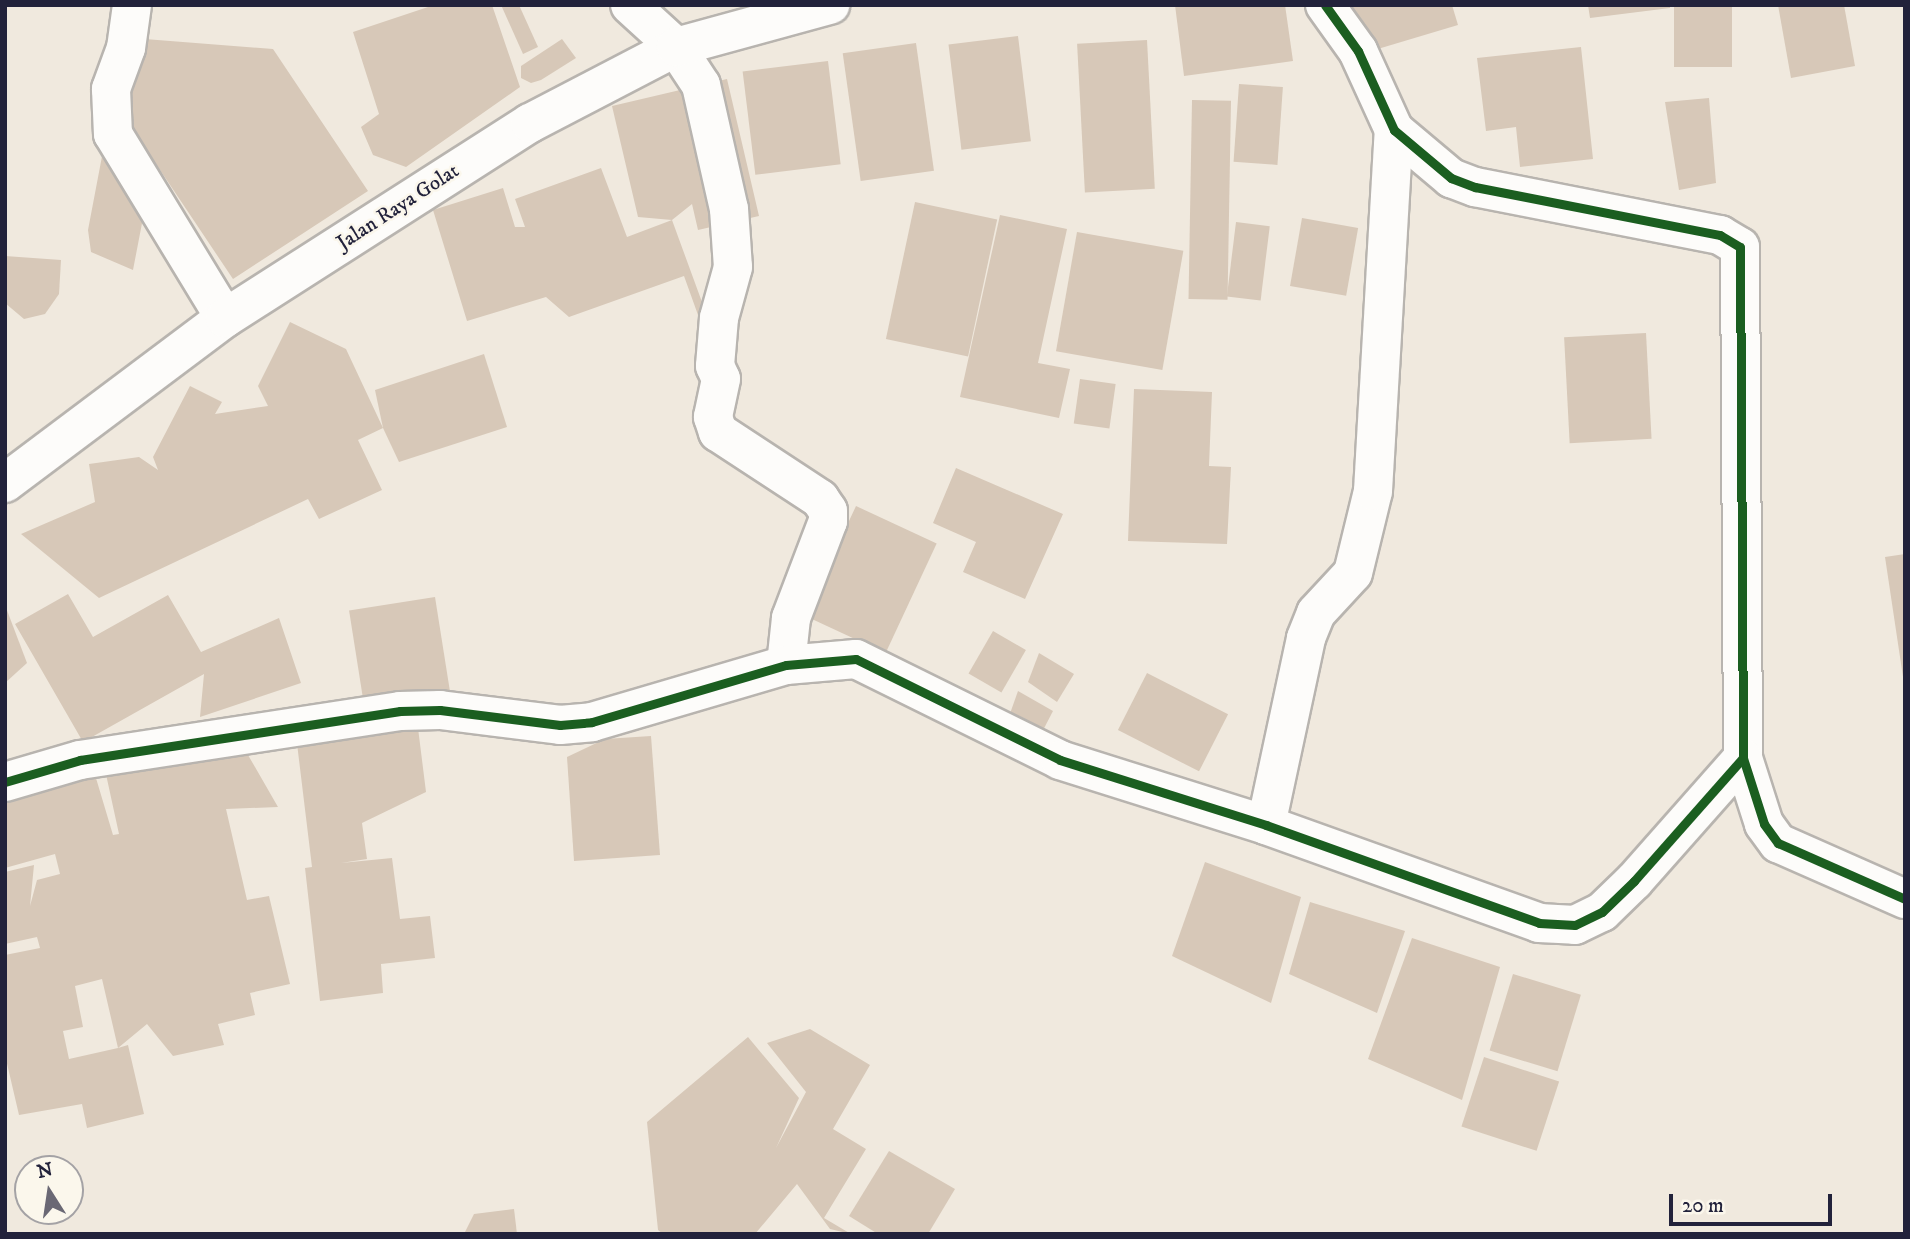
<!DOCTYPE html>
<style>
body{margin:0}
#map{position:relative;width:1910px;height:1239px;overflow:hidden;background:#f0e9de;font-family:"IM FELL DW Pica",serif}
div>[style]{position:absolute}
.building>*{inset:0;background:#d7c8b8;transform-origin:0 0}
.roads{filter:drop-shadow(2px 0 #b8b4af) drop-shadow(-2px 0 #b8b4af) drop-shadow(0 2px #b8b4af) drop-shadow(0 -2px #b8b4af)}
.street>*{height:38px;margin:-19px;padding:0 19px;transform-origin:19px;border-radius:19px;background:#fdfcfa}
.secondary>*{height:38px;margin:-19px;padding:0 19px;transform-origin:19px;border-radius:19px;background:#fdfcfa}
.cycleway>*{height:9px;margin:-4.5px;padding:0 4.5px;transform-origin:4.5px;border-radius:4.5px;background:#1b5e20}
span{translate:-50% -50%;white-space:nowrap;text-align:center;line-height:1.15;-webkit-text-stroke:5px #fbf7ec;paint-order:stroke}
.street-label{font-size:21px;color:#22223b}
.frame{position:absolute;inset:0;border:7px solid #22223b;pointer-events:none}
.north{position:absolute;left:14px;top:1155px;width:70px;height:70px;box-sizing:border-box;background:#fbf7ec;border:2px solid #a4a2a5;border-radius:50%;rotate:348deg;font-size:19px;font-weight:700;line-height:28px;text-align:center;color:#22223b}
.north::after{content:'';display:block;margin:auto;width:24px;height:32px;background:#6a6874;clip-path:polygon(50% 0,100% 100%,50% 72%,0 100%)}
.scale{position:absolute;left:1669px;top:1194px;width:163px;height:32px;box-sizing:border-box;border:4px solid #22223b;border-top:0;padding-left:9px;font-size:21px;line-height:24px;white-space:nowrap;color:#22223b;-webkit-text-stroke:5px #fbf7ec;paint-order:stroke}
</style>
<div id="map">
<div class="building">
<i style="clip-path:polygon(434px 5px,492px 5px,520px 87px,406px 167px,373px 155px,361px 127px,379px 114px,353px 32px)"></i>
<i style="clip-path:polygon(501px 5px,519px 5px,538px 47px,523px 54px)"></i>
<i style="clip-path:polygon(1175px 5px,1285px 5px,1293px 61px,1184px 76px)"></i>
<i style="clip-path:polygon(1345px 5px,1452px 5px,1458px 25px,1361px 54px)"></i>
<i style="clip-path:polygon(1588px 5px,1670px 5px,1670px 8px,1590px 18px)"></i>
<i style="left:1674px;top:5px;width:58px;height:62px"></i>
<i style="clip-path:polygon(1778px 5px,1844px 5px,1855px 66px,1791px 78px)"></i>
<i style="left:1018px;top:36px;width:106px;height:70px;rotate:83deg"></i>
<i style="clip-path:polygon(132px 38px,273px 49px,368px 191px,233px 279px,154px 161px,133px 270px,91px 252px,88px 230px,103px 151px,154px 161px,124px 116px)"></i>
<i style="clip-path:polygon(562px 39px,576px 58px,541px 80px,531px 83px,521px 78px,521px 66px)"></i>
<i style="left:1147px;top:40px;width:149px;height:70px;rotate:87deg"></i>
<i style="left:916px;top:43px;width:129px;height:74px;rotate:82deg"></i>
<i style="clip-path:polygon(1581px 47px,1593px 159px,1520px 167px,1516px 127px,1486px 131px,1477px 58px)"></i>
<i style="left:828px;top:61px;width:104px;height:86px;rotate:83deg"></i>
<i style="clip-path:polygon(727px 79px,759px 216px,698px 230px,692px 204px,672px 220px,638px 217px,612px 106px)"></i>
<i style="left:1239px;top:84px;width:44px;height:78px;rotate:4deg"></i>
<i style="clip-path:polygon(1709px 98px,1716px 183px,1679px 190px,1665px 102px)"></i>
<i style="left:1192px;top:100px;width:39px;height:199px;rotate:1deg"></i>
<i style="clip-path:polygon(601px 168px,627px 237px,672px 220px,729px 376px,721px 379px,684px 276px,569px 317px,546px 297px,467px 321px,433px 210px,503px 188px,515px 227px,525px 227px,515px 199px)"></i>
<i style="left:915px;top:202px;width:84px;height:140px;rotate:12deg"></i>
<i style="clip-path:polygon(1000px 215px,1067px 229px,1038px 363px,1070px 369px,1059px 418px,960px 397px)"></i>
<i style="left:1302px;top:218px;width:57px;height:69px;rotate:10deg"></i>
<i style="left:1236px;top:222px;width:34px;height:75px;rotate:7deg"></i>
<i style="left:1077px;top:232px;width:108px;height:121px;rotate:10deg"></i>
<i style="clip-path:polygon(5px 256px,61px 260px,59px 294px,45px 314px,24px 319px,5px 303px)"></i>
<i style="clip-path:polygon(290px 322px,346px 349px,383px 428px,358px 440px,382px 490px,319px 519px,308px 499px,99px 598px,21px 534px,95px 502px,89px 464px,139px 457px,158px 470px,153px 457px,190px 386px,222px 402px,215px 414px,268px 406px,258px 386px)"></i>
<i style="left:1646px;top:333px;width:106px;height:82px;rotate:87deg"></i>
<i style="clip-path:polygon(484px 354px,507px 427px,399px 462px,383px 428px,375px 390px)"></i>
<i style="left:1080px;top:379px;width:36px;height:45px;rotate:8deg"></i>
<i style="clip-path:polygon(1134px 389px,1212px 392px,1209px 466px,1231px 467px,1227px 544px,1128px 541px)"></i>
<i style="clip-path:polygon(956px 468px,1063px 514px,1025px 599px,963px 572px,976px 542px,933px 523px)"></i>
<i style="left:856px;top:506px;width:89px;height:121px;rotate:25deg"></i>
<i style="clip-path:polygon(1905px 554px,1905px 677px,1903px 677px,1885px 557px)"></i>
<i style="clip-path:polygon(68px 594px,93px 637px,168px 595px,201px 652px,279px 618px,301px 683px,200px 717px,204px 674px,83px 742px,15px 624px)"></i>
<i style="left:435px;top:597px;width:95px;height:87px;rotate:81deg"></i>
<i style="clip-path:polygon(5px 605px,27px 663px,5px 683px)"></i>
<i style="left:993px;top:631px;width:38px;height:49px;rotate:30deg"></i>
<i style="clip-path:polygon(1039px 653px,1074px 674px,1057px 702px,1028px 682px)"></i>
<i style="left:1147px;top:673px;width:91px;height:64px;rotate:27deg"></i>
<i style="clip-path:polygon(1018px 691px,1053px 711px,1039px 738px,1007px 722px)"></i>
<i style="clip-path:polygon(416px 712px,426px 792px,362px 823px,367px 859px,341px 863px,392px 858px,400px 919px,430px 916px,435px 958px,381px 964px,383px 993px,320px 1001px,305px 868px,312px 867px,295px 727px)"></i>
<i style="clip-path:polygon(evenodd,229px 722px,278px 807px,226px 809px,247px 900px,269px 896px,290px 984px,250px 993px,255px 1015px,218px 1024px,224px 1045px,173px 1056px,147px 1024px,118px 1048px,128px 1045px,144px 1114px,87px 1128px,82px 1104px,19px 1115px,5px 1055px,5px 955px,40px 948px,37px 937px,5px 944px,5px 872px,34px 865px,30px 906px,37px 880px,60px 874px,55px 854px,5px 868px,5px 783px,90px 758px,113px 835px,119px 834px,102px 756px,229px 722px,102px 979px,118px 1048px,69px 1059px,63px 1031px,83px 1027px,75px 986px,102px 979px)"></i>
<i style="clip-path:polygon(651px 736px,660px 855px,574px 861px,567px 757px,605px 739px)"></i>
<i style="clip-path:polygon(1205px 862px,1301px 897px,1271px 1003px,1172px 956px)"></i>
<i style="clip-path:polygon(1310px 902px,1405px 931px,1377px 1013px,1289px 974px)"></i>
<i style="clip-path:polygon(1412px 938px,1500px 967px,1462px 1100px,1368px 1059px)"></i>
<i style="left:1513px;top:974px;width:71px;height:80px;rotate:17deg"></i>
<i style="clip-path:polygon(810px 1029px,870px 1065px,833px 1129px,866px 1149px,824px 1218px,851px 1234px,830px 1229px,797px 1184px,755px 1234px,663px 1234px,658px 1230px,647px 1122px,748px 1037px,799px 1098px,776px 1148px,806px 1092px,767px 1043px)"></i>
<i style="left:1484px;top:1057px;width:79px;height:73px;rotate:18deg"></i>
<i style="clip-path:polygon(889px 1151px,955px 1189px,928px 1234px,878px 1234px,849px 1216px)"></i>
<i style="clip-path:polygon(514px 1209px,517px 1234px,464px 1234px,474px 1214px)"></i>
</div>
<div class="roads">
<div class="street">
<i style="left:132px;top:5px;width:43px;rotate:97.9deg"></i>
<i style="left:126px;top:48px;width:44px;rotate:110.1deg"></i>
<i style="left:111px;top:89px;width:45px;rotate:87.5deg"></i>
<i style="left:113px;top:134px;width:215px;rotate:58.7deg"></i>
<i style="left:630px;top:5px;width:62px;rotate:42.4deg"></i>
<i style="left:676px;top:47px;width:45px;rotate:56.7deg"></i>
<i style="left:701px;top:85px;width:127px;rotate:77.3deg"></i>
<i style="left:729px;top:209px;width:58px;rotate:86.1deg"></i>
<i style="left:733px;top:267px;width:53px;rotate:105.4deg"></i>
<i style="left:719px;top:318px;width:48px;rotate:94.8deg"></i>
<i style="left:715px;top:366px;width:14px;rotate:65deg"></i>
<i style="left:721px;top:379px;width:39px;rotate:102deg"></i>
<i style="left:713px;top:417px;width:16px;rotate:72deg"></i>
<i style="left:718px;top:432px;width:122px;rotate:33.3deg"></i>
<i style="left:820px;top:499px;width:14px;rotate:56deg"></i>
<i style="left:828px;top:511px;width:10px;rotate:90deg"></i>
<i style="left:828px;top:521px;width:104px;rotate:110.9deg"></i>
<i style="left:791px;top:618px;width:47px;rotate:96.1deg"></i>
<i style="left:1325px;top:5px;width:57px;rotate:54.3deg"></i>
<i style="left:1358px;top:51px;width:87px;rotate:65.5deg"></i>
<i style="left:1394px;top:130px;width:75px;rotate:40.1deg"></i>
<i style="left:1451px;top:178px;width:26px;rotate:21deg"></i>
<i style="left:1475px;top:187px;width:250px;rotate:11.1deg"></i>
<i style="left:1720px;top:235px;width:23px;rotate:31deg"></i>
<i style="left:1740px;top:247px;width:511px;rotate:89.66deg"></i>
<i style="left:1743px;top:758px;width:69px;rotate:72.3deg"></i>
<i style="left:1764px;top:824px;width:24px;rotate:54deg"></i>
<i style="left:1778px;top:843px;width:139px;rotate:23.8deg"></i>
<i style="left:5px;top:782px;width:78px;rotate:-16.3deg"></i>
<i style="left:80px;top:760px;width:324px;rotate:-8.7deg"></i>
<i style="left:400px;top:711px;width:40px;rotate:-1.4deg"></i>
<i style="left:440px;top:710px;width:121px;rotate:7.1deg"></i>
<i style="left:560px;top:725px;width:32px;rotate:-5deg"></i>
<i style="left:592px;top:722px;width:202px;rotate:-16.4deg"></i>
<i style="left:786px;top:665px;width:70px;rotate:-4.9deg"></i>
<i style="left:856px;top:659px;width:228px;rotate:26.3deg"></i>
<i style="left:1060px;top:760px;width:216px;rotate:17.5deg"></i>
<i style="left:1266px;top:825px;width:290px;rotate:19.7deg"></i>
<i style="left:1539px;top:923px;width:36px;rotate:3deg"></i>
<i style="left:1575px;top:925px;width:30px;rotate:-26deg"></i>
<i style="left:1602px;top:912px;width:45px;rotate:-44.1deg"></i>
<i style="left:1634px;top:881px;width:164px;rotate:-48.5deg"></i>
<i style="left:1266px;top:825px;width:191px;rotate:-77.9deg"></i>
<i style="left:1306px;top:638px;width:27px;rotate:-68deg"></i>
<i style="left:1316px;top:613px;width:54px;rotate:-47.2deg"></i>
<i style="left:1353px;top:573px;width:84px;rotate:-76.3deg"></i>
<i style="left:1373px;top:491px;width:362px;rotate:-86.7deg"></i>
</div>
<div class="secondary">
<i style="left:5px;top:483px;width:275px;rotate:-36.9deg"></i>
<i style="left:225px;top:318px;width:362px;rotate:-32.6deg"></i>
<i style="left:530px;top:123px;width:165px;rotate:-27.5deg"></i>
<i style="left:676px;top:47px;width:160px;rotate:-15.3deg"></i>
</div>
</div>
<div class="cycleway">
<i style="left:1325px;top:5px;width:57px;rotate:54.3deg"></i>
<i style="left:1358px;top:51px;width:87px;rotate:65.5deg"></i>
<i style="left:1394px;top:130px;width:75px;rotate:40.1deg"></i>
<i style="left:1451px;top:178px;width:26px;rotate:21deg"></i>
<i style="left:1475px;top:187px;width:250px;rotate:11.1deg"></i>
<i style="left:1720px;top:235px;width:23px;rotate:31deg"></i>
<i style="left:1740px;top:247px;width:511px;rotate:89.66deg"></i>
<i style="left:1743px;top:758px;width:69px;rotate:72.3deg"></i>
<i style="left:1764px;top:824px;width:24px;rotate:54deg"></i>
<i style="left:1778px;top:843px;width:139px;rotate:23.8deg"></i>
<i style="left:5px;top:782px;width:78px;rotate:-16.3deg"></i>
<i style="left:80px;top:760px;width:324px;rotate:-8.7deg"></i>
<i style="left:400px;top:711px;width:40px;rotate:-1.4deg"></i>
<i style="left:440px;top:710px;width:121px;rotate:7.1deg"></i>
<i style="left:560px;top:725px;width:32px;rotate:-5deg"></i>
<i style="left:592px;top:722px;width:202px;rotate:-16.4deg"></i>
<i style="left:786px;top:665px;width:70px;rotate:-4.9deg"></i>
<i style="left:856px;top:659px;width:228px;rotate:26.3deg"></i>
<i style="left:1060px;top:760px;width:216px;rotate:17.5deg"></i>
<i style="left:1266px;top:825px;width:290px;rotate:19.7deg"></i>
<i style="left:1539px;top:923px;width:36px;rotate:3deg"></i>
<i style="left:1575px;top:925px;width:30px;rotate:-26deg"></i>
<i style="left:1602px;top:912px;width:45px;rotate:-44.1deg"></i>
<i style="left:1634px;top:881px;width:164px;rotate:-48.5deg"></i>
</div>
<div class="street-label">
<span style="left:398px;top:207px;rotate:-33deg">Jalan Raya Golat</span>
</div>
<div class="frame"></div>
<div class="north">N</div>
<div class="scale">20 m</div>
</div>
